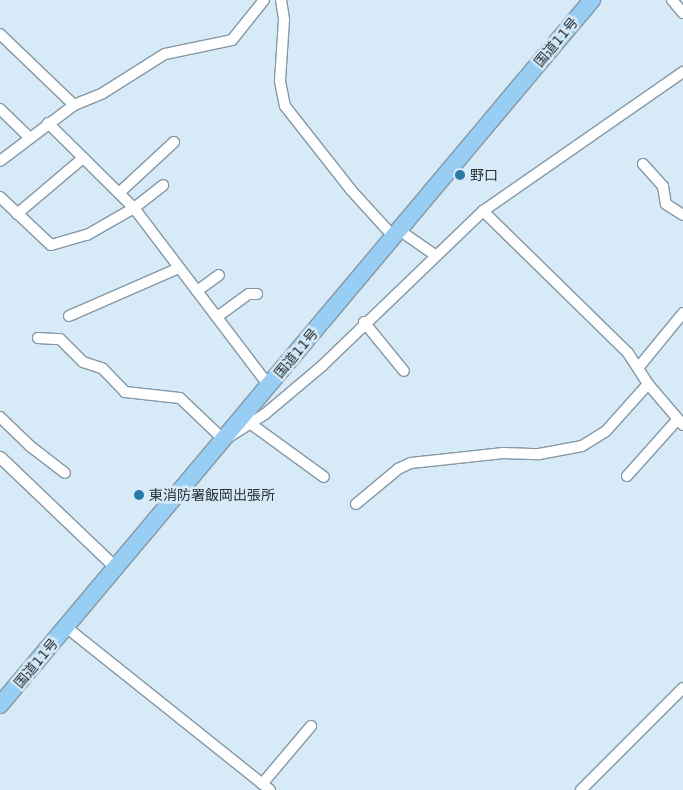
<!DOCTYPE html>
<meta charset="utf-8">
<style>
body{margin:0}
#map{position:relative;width:683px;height:790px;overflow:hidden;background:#d7eaf8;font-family:"DejaVu Sans","Noto Sans JP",sans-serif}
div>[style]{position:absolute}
.roads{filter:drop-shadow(1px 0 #8698a5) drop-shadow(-1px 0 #8698a5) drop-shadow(0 1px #8698a5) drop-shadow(0 -1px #8698a5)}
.minor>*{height:10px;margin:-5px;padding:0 5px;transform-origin:5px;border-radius:5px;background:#fff}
.tertiary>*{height:11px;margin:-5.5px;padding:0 5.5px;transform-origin:5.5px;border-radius:5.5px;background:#fff}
.trunk>*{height:16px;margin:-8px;padding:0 8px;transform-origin:8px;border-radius:8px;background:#98cef4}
.dots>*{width:14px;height:14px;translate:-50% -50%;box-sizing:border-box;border:2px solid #d7eaf8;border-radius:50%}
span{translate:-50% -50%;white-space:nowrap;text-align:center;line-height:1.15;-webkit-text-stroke:5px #d7eaf8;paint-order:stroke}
.street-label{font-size:14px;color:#293136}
.poi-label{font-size:14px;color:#293136}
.left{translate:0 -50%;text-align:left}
</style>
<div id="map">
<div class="roads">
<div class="minor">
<i style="left:281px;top:0;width:20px;rotate:81deg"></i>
<i style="left:284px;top:20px;width:61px;rotate:93.8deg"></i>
<i style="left:280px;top:81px;width:25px;rotate:79deg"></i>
<i style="left:285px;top:106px;width:107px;rotate:51.8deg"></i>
<i style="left:351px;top:190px;width:62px;rotate:47.6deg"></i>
<i style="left:672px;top:0;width:17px;rotate:50deg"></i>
<i style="left:0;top:34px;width:103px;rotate:43.8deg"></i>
<i style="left:0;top:109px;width:40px;rotate:44deg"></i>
<i style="left:48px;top:123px;width:121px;rotate:44.7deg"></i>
<i style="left:134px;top:208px;width:223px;rotate:52.8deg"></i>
<i style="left:0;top:161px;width:93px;rotate:-37.1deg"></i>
<i style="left:74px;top:105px;width:31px;rotate:-22deg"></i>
<i style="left:103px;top:93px;width:73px;rotate:-32.2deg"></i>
<i style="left:165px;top:54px;width:68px;rotate:-11.8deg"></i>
<i style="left:232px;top:40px;width:51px;rotate:-51.3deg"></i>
<i style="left:643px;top:164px;width:30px;rotate:48deg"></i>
<i style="left:663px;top:186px;width:18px;rotate:81deg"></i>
<i style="left:666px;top:204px;width:20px;rotate:33deg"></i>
<i style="left:119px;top:193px;width:75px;rotate:-42.8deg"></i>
<i style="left:0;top:197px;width:70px;rotate:43.3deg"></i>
<i style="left:51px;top:245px;width:37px;rotate:-16deg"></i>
<i style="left:87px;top:235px;width:54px;rotate:-29.9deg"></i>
<i style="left:134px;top:208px;width:37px;rotate:-38deg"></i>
<i style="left:483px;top:211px;width:203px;rotate:44.4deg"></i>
<i style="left:628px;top:353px;width:37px;rotate:57deg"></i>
<i style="left:648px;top:384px;width:54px;rotate:49.5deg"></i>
<i style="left:17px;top:214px;width:87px;rotate:-40.3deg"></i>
<i style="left:399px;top:230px;width:44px;rotate:34.8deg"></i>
<i style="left:197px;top:291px;width:27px;rotate:-36deg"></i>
<i style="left:69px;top:316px;width:120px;rotate:-23.6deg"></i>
<i style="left:217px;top:317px;width:39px;rotate:-36deg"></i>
<i style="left:249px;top:294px;width:8px"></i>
<i style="left:364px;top:322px;width:63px;rotate:50.8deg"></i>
<i style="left:38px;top:338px;width:22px;rotate:3deg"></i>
<i style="left:60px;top:339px;width:33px;rotate:45deg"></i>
<i style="left:83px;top:362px;width:20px;rotate:18deg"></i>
<i style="left:102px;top:368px;width:33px;rotate:46deg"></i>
<i style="left:125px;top:392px;width:55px;rotate:6.2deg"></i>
<i style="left:180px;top:398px;width:61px;rotate:43.7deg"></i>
<i style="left:224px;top:440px;width:49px;rotate:-32.4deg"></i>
<i style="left:265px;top:414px;width:75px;rotate:-40.1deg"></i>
<i style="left:322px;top:366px;width:223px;rotate:-43.9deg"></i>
<i style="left:483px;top:211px;width:244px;rotate:-34.8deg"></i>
<i style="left:638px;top:368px;width:71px;rotate:-50.7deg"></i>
<i style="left:0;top:417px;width:42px;rotate:44deg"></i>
<i style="left:30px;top:446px;width:44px;rotate:37.6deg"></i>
<i style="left:251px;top:424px;width:90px;rotate:36deg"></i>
<i style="left:627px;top:476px;width:76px;rotate:-48.2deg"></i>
<i style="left:356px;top:504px;width:55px;rotate:-39.8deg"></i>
<i style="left:398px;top:469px;width:14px;rotate:-25deg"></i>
<i style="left:411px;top:463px;width:93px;rotate:-6.2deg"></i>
<i style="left:503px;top:453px;width:36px;rotate:2deg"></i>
<i style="left:539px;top:454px;width:44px;rotate:-10.5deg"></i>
<i style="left:582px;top:446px;width:28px;rotate:-32deg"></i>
<i style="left:606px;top:431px;width:63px;rotate:-48.2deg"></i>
<i style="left:66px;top:627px;width:261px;rotate:38.6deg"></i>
<i style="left:262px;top:784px;width:76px;rotate:-49.8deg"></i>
<i style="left:581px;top:790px;width:144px;rotate:-45deg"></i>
</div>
<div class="tertiary">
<i style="left:0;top:457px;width:161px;rotate:43.7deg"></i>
</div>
<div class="trunk">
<i style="left:0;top:705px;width:921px;rotate:-49.98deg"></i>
</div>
</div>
<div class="dots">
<i style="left:460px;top:175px;background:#2b79ab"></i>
<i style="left:139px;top:495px;background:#2b79ab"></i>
</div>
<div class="street-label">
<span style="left:556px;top:42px;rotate:-50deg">国道11号</span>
<span style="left:296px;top:353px;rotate:-50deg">国道11号</span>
<span style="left:36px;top:663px;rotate:-50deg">国道11号</span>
</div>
<div class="poi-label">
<span class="left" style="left:470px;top:175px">野口</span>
<span class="left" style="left:149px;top:495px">東消防署飯岡出張所</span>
</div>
</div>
